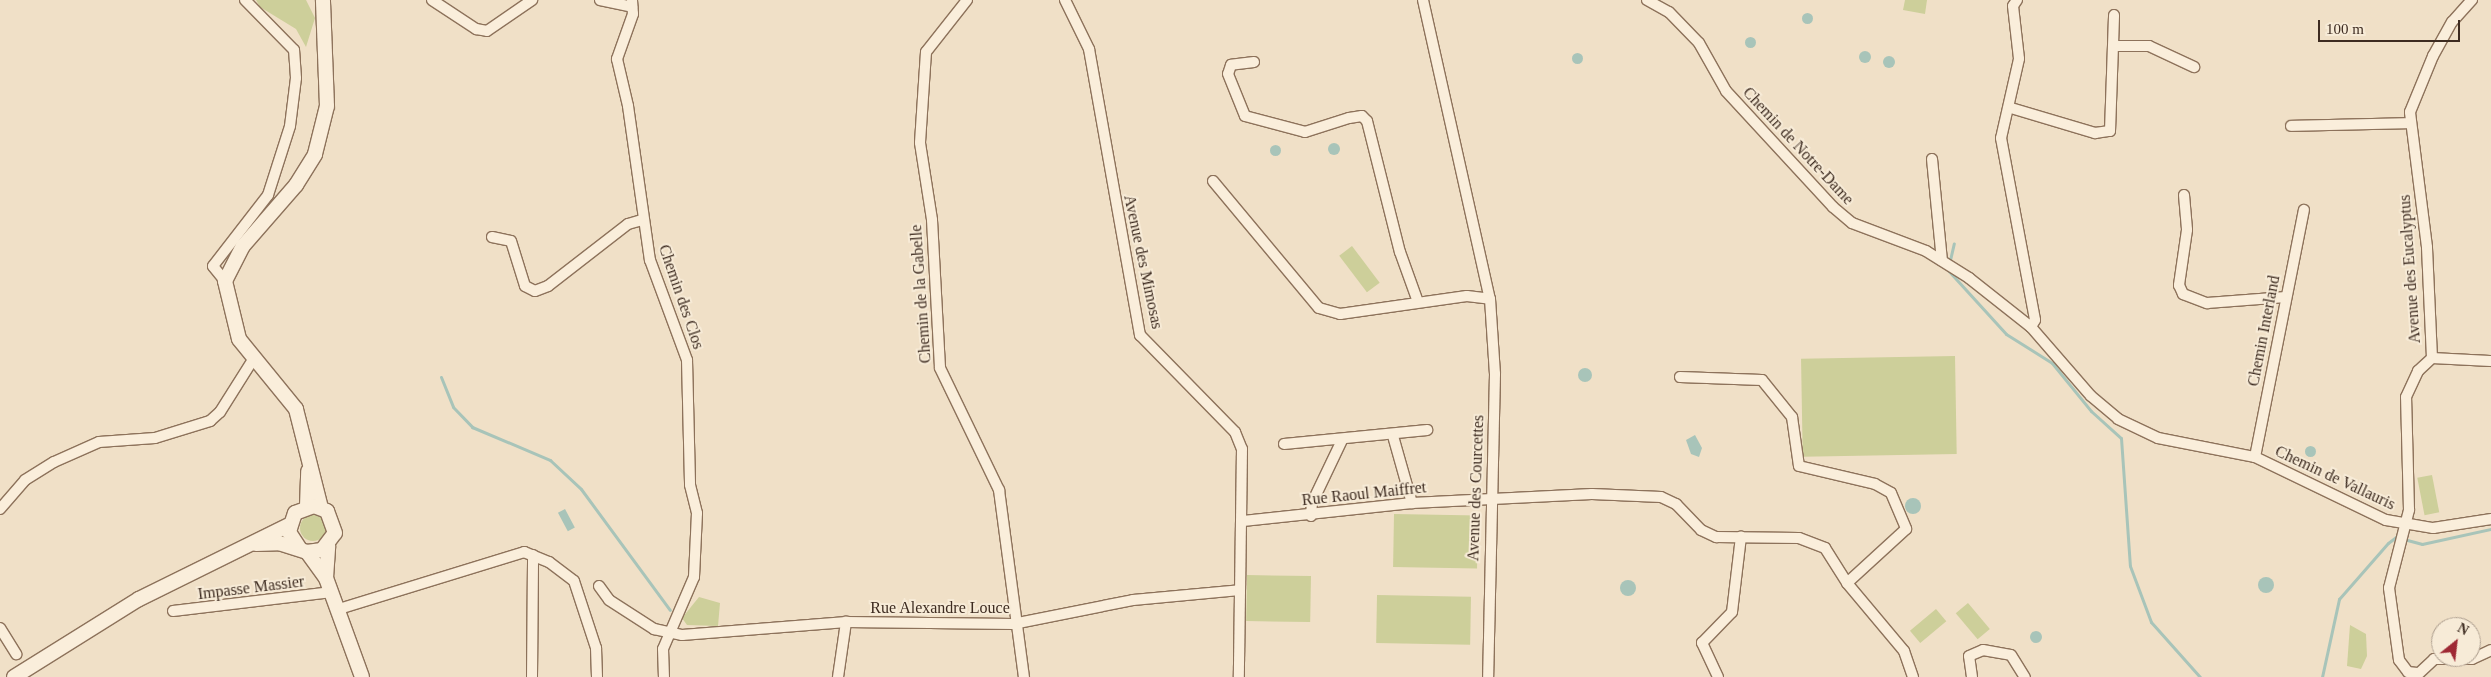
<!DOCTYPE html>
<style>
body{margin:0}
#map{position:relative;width:2491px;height:677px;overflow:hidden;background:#f0e0c7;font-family:"Times New Roman",serif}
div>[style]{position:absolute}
.green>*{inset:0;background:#cdcf9a;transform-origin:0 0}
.round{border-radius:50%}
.water>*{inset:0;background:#a8c4b9;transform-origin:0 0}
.stream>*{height:3px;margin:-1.5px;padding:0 1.5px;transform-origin:1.5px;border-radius:1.5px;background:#a8c4b9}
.roads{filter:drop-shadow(1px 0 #8d725b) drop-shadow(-1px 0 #8d725b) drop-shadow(0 1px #8d725b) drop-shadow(0 -1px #8d725b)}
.minor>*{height:10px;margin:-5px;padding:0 5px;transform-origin:5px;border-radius:5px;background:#faeedb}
.secondary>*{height:14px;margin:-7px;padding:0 7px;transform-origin:7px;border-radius:7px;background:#faeedb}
span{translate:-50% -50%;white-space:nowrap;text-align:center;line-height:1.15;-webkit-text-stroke:4px #f7ebd7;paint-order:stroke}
.street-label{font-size:16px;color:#3d2b20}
.north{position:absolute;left:2431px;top:617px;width:50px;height:50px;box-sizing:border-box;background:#f7ebd7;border:1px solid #ad9e8e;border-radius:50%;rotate:29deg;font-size:14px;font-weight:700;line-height:20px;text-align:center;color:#3d2b20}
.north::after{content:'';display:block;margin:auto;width:18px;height:22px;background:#9e2934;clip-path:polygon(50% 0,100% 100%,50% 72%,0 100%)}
.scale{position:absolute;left:2318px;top:20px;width:142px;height:22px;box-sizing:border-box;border:2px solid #3d2b20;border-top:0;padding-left:6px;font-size:15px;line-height:18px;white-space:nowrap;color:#3d2b20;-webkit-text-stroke:4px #f7ebd7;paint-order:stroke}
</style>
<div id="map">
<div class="green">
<i style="clip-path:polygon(256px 0,306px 0,315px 18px,306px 47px,296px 29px,260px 7px)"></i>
<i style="clip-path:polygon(1905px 0,1927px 0,1925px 14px,1903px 10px)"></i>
<i style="left:1352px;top:246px;width:46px;height:16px;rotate:53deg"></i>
<i style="left:1955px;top:356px;width:98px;height:154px;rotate:89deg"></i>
<i style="left:2432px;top:475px;width:38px;height:15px;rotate:79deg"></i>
<i style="left:1394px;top:514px;width:84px;height:53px;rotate:1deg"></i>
<i class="round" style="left:300px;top:515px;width:26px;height:26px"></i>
<i style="left:1247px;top:575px;width:64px;height:46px;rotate:1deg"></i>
<i style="left:1377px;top:595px;width:94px;height:48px;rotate:1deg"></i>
<i style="clip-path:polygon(699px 597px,720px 603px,718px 626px,687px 625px,682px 618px)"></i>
<i style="left:1968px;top:603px;width:34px;height:16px;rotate:50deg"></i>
<i style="left:1936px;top:609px;width:16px;height:34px;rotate:50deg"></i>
<i style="clip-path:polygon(2350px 625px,2366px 634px,2367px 656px,2361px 669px,2347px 666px)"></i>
</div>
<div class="water">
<i class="round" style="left:1801.5px;top:12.5px;width:11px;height:11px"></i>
<i class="round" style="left:1744.5px;top:36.5px;width:11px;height:11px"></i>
<i class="round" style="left:1859px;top:51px;width:12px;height:12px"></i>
<i class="round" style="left:1571.5px;top:52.5px;width:11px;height:11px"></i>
<i class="round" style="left:1883px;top:56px;width:12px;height:12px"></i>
<i class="round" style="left:1328px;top:143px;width:12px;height:12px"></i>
<i class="round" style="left:1269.5px;top:144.5px;width:11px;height:11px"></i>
<i class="round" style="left:1578px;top:368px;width:14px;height:14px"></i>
<i style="clip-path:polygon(1695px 435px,1702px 448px,1699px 457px,1691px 454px,1686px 440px)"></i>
<i class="round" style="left:2304.5px;top:445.5px;width:11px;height:11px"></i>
<i class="round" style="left:1905px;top:498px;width:16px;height:16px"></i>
<i style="left:565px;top:509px;width:21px;height:8px;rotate:62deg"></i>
<i class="round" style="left:2258px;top:577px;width:16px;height:16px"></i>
<i class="round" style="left:1620px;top:580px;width:16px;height:16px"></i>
<i class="round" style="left:2030px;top:631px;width:12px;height:12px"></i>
</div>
<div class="stream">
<i style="left:1950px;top:260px;width:17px;rotate:-77deg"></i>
<i style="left:1946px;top:268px;width:89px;rotate:47.7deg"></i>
<i style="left:2006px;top:334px;width:54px;rotate:32.2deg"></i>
<i style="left:2052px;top:363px;width:62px;rotate:50.9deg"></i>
<i style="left:2091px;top:411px;width:40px;rotate:42deg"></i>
<i style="left:2121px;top:438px;width:128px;rotate:86deg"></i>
<i style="left:2130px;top:566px;width:60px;rotate:69.4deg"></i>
<i style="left:2151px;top:622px;width:74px;rotate:48.3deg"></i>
<i style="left:441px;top:377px;width:32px;rotate:68deg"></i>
<i style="left:453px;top:407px;width:28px;rotate:46deg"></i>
<i style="left:472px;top:427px;width:85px;rotate:22.9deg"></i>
<i style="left:550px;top:460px;width:42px;rotate:43.1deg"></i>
<i style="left:581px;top:489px;width:150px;rotate:53.7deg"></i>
<i style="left:2322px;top:677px;width:80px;rotate:-77.7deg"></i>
<i style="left:2339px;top:599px;width:74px;rotate:-48.8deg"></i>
<i style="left:2388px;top:543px;width:10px;rotate:-37deg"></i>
<i style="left:2396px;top:537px;width:27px;rotate:15deg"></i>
<i style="left:2422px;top:544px;width:71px;rotate:-12.3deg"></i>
</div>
<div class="roads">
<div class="minor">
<i style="left:432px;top:0;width:53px;rotate:33.4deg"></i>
<i style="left:476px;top:29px;width:11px;rotate:10deg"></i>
<i style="left:487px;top:31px;width:55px;rotate:-34.6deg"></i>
<i style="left:600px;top:0;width:33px;rotate:12deg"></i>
<i style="left:632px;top:0;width:14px;rotate:86deg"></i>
<i style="left:633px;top:14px;width:48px;rotate:109.6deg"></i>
<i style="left:617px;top:59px;width:48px;rotate:76.8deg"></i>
<i style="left:628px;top:106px;width:156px;rotate:81.9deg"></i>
<i style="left:650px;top:260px;width:107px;rotate:69.7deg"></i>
<i style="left:687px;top:360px;width:125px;rotate:88.6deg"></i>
<i style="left:690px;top:485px;width:29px;rotate:76deg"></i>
<i style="left:697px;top:513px;width:64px;rotate:92.7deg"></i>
<i style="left:694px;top:577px;width:78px;rotate:113.3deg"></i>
<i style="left:663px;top:649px;width:28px;rotate:88deg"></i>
<i style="left:967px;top:0;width:66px;rotate:128.3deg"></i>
<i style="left:926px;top:52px;width:91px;rotate:93.8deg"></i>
<i style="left:920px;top:143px;width:78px;rotate:81.1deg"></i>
<i style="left:932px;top:220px;width:148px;rotate:86.9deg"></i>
<i style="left:940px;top:368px;width:136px;rotate:64.2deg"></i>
<i style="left:999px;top:490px;width:189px;rotate:82.4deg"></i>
<i style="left:1065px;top:0;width:55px;rotate:63.9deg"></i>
<i style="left:1089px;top:49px;width:291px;rotate:79.9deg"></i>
<i style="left:1140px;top:335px;width:136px;rotate:45.6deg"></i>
<i style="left:1235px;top:432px;width:18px;rotate:68deg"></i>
<i style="left:1242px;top:449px;width:228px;rotate:90.8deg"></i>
<i style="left:1423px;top:0;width:306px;rotate:77.4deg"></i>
<i style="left:1490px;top:299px;width:75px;rotate:86.2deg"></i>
<i style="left:1495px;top:374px;width:303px;rotate:91.3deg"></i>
<i style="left:1647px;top:0;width:25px;rotate:29deg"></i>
<i style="left:1669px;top:12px;width:43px;rotate:45.9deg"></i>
<i style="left:1699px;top:43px;width:55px;rotate:60.6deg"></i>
<i style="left:1726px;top:91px;width:158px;rotate:47.3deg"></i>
<i style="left:1833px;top:207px;width:25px;rotate:40deg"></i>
<i style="left:1852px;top:223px;width:79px;rotate:20.7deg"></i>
<i style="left:1926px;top:251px;width:51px;rotate:32.1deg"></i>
<i style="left:1969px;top:278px;width:79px;rotate:38.3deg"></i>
<i style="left:2031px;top:327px;width:91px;rotate:49deg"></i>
<i style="left:2091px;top:396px;width:35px;rotate:40deg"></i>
<i style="left:2118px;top:419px;width:44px;rotate:25.4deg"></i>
<i style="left:2158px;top:438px;width:99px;rotate:11.1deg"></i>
<i style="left:2255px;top:457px;width:145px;rotate:25.7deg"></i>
<i style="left:2386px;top:520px;width:48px;rotate:9.7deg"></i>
<i style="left:2433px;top:528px;width:59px;rotate:-8.8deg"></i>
<i style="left:2017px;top:0;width:7px;rotate:124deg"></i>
<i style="left:2013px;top:6px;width:53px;rotate:83.5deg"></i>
<i style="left:2019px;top:59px;width:81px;rotate:102.8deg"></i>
<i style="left:2001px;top:138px;width:185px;rotate:79.4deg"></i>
<i style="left:2035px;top:320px;width:8px;rotate:120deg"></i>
<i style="left:2114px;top:46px;width:35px"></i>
<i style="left:2149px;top:46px;width:50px;rotate:25deg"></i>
<i style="left:1254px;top:62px;width:23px;rotate:173deg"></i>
<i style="left:1231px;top:65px;width:9px;rotate:108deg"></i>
<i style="left:1228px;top:74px;width:45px;rotate:68deg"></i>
<i style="left:1245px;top:116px;width:62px;rotate:14.9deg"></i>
<i style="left:1305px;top:132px;width:46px;rotate:-17.7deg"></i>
<i style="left:1349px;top:118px;width:13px;rotate:-9deg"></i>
<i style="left:1362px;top:116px;width:7px;rotate:45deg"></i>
<i style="left:1367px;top:121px;width:135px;rotate:75.9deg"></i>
<i style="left:1400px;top:252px;width:53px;rotate:70.2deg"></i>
<i style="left:2011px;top:108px;width:88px;rotate:16.6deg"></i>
<i style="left:2095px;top:133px;width:15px;rotate:-8deg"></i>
<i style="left:2110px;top:131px;width:116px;rotate:-88deg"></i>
<i style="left:2291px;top:126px;width:119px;rotate:-1.4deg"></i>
<i style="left:1932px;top:159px;width:102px;rotate:84.4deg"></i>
<i style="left:1213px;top:181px;width:165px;rotate:50.2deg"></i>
<i style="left:1319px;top:308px;width:22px;rotate:16deg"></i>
<i style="left:1340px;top:314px;width:128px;rotate:-8.1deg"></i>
<i style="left:1467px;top:296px;width:23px;rotate:7deg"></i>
<i style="left:2184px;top:195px;width:35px;rotate:85deg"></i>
<i style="left:2187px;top:230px;width:56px;rotate:98.3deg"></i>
<i style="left:2179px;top:285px;width:10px;rotate:66deg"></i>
<i style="left:2183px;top:294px;width:26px;rotate:21deg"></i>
<i style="left:2207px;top:303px;width:79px;rotate:-4.3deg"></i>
<i style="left:492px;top:237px;width:19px;rotate:12deg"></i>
<i style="left:511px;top:241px;width:47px;rotate:72.7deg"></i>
<i style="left:525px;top:286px;width:11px;rotate:27deg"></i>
<i style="left:535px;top:291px;width:14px;rotate:-21deg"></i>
<i style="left:548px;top:286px;width:101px;rotate:-37.8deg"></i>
<i style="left:628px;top:224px;width:15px;rotate:-16deg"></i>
<i style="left:225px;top:281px;width:19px;rotate:-129deg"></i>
<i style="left:213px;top:266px;width:90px;rotate:-52.2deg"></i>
<i style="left:268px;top:195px;width:72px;rotate:-72.3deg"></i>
<i style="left:290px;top:126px;width:48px;rotate:-82.9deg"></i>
<i style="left:296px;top:78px;width:28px;rotate:-94deg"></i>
<i style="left:294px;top:50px;width:70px;rotate:-134.4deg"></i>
<i style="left:2432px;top:358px;width:59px;rotate:2.9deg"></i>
<i style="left:1680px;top:377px;width:82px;rotate:2.1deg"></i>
<i style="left:1762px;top:380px;width:48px;rotate:51deg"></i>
<i style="left:1792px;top:417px;width:49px;rotate:81.9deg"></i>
<i style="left:1799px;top:466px;width:78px;rotate:13.3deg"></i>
<i style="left:1875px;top:484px;width:18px;rotate:29deg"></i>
<i style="left:1891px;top:493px;width:39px;rotate:67deg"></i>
<i style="left:1906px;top:529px;width:80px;rotate:137.5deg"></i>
<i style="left:1393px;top:436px;width:70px;rotate:74.2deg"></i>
<i style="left:1284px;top:444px;width:144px;rotate:-5.6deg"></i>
<i style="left:2255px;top:457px;width:252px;rotate:-78.8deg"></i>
<i style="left:0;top:509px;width:38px;rotate:-49deg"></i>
<i style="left:25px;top:480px;width:34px;rotate:-32deg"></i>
<i style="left:54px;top:462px;width:49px;rotate:-24deg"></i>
<i style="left:99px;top:442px;width:56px;rotate:-4.1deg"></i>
<i style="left:155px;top:438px;width:58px;rotate:-17.2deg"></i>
<i style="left:210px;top:421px;width:13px;rotate:-42deg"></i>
<i style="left:220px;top:412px;width:64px;rotate:-57.8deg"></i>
<i style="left:1311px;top:516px;width:13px;rotate:-86deg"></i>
<i style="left:1312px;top:503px;width:70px;rotate:-64.5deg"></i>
<i style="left:1243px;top:521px;width:170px;rotate:-6.1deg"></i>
<i style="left:1412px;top:503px;width:180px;rotate:-2.9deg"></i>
<i style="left:1592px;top:494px;width:69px;rotate:2.5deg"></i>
<i style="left:1661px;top:497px;width:17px;rotate:25deg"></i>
<i style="left:1676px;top:504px;width:36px;rotate:46deg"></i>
<i style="left:1701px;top:530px;width:17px;rotate:25deg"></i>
<i style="left:1716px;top:537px;width:83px;rotate:0.7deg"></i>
<i style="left:1799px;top:538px;width:28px;rotate:21deg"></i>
<i style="left:1825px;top:548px;width:41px;rotate:57.8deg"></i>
<i style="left:1847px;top:583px;width:89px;rotate:50deg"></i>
<i style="left:1904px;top:651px;width:28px;rotate:71deg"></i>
<i style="left:599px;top:586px;width:17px;rotate:54deg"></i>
<i style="left:609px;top:600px;width:54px;rotate:32.8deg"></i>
<i style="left:654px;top:629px;width:29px;rotate:12deg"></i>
<i style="left:682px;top:635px;width:165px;rotate:-4.5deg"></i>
<i style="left:846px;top:622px;width:167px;rotate:0.7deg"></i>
<i style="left:1013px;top:624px;width:122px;rotate:-11.3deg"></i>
<i style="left:1133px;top:600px;width:107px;rotate:-5.3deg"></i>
<i style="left:339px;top:609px;width:194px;rotate:-17.1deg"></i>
<i style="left:524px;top:552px;width:27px;rotate:22deg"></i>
<i style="left:549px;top:562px;width:31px;rotate:37deg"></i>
<i style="left:574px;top:581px;width:71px;rotate:71.8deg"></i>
<i style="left:596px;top:648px;width:29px;rotate:88deg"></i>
<i style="left:173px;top:611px;width:160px;rotate:-6.8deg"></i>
<i style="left:0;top:628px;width:31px;rotate:58deg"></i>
<i style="left:2417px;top:673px;width:9px;rotate:-174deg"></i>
<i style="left:2408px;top:672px;width:15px;rotate:-127deg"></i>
<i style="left:2399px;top:660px;width:73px;rotate:-97.9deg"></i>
<i style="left:2389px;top:588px;width:81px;rotate:-75.6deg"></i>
<i style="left:2409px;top:510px;width:113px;rotate:-91.5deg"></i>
<i style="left:2406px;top:397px;width:29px;rotate:-65deg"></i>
<i style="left:2418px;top:371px;width:19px;rotate:-43deg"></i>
<i style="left:2432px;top:358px;width:111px;rotate:-92.6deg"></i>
<i style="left:2427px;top:247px;width:136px;rotate:-97.2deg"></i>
<i style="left:2410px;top:112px;width:61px;rotate:-67.7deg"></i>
<i style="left:2433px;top:56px;width:39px;rotate:-61deg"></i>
<i style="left:2452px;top:22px;width:30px;rotate:-48deg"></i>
<i style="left:532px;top:677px;width:122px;rotate:-89.5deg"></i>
<i style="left:838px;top:677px;width:56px;rotate:-81.7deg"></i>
<i style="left:1718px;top:677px;width:38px;rotate:-115deg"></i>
<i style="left:1702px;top:643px;width:43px;rotate:-45.9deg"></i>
<i style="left:1732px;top:612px;width:76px;rotate:-83.2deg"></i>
<i style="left:1972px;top:677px;width:21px;rotate:-98deg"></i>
<i style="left:1969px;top:656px;width:15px;rotate:-23deg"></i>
<i style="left:1983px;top:650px;width:28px;rotate:10deg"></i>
<i style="left:2011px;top:655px;width:26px;rotate:58deg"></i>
<i style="left:2415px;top:677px;width:26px;rotate:-43deg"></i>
<i style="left:2434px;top:659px;width:38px"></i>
<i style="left:2472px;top:659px;width:21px;rotate:-25deg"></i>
</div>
<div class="secondary">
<i style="left:307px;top:506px;width:35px;rotate:-88deg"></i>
<i style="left:321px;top:508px;width:102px;rotate:-104.2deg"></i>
<i style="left:296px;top:409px;width:90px;rotate:-129.2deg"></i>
<i style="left:239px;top:339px;width:60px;rotate:-103.6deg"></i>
<i style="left:225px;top:281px;width:39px;rotate:-63deg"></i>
<i style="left:243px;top:246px;width:81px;rotate:-49deg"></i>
<i style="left:296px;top:185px;width:36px;rotate:-58deg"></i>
<i style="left:315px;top:154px;width:49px;rotate:-76deg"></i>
<i style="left:327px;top:106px;width:106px;rotate:-92.2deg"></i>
<i style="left:256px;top:544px;width:23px;rotate:-2deg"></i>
<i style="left:279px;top:543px;width:29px;rotate:18deg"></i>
<i style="left:307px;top:552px;width:15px;rotate:-8deg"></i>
<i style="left:322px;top:550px;width:21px;rotate:-53deg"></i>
<i style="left:335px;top:533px;width:23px;rotate:-110deg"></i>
<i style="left:327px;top:511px;width:14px;rotate:-159deg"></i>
<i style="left:314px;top:506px;width:20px;rotate:160deg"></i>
<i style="left:295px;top:513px;width:20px;rotate:108deg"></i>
<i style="left:289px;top:532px;width:20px;rotate:57deg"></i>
<i style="left:307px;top:552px;width:32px;rotate:54deg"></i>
<i style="left:326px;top:578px;width:105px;rotate:70deg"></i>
<i style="left:326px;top:578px;width:32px;rotate:-86deg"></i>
<i style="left:14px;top:677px;width:147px;rotate:-32deg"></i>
<i style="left:139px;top:599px;width:167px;rotate:-26.3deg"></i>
</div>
</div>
<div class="street-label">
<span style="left:1798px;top:146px;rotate:47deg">Chemin de Notre-Dame</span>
<span style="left:1143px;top:262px;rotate:78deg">Avenue des Mimosas</span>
<span style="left:2410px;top:269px;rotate:-94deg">Avenue des Eucalyptus</span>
<span style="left:921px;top:294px;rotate:-94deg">Chemin de la Gabelle</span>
<span style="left:681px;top:297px;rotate:71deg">Chemin des Clos</span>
<span style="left:2264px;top:331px;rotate:-79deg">Chemin Interland</span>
<span style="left:2335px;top:478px;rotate:25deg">Chemin de Vallauris</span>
<span style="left:1476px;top:488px;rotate:-88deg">Avenue des Courcettes</span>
<span style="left:1364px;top:494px;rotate:-6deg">Rue Raoul Maiffret</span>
<span style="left:251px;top:588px;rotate:-7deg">Impasse Massier</span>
<span style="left:940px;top:608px">Rue Alexandre Louce</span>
</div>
<div class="north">N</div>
<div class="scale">100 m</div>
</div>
